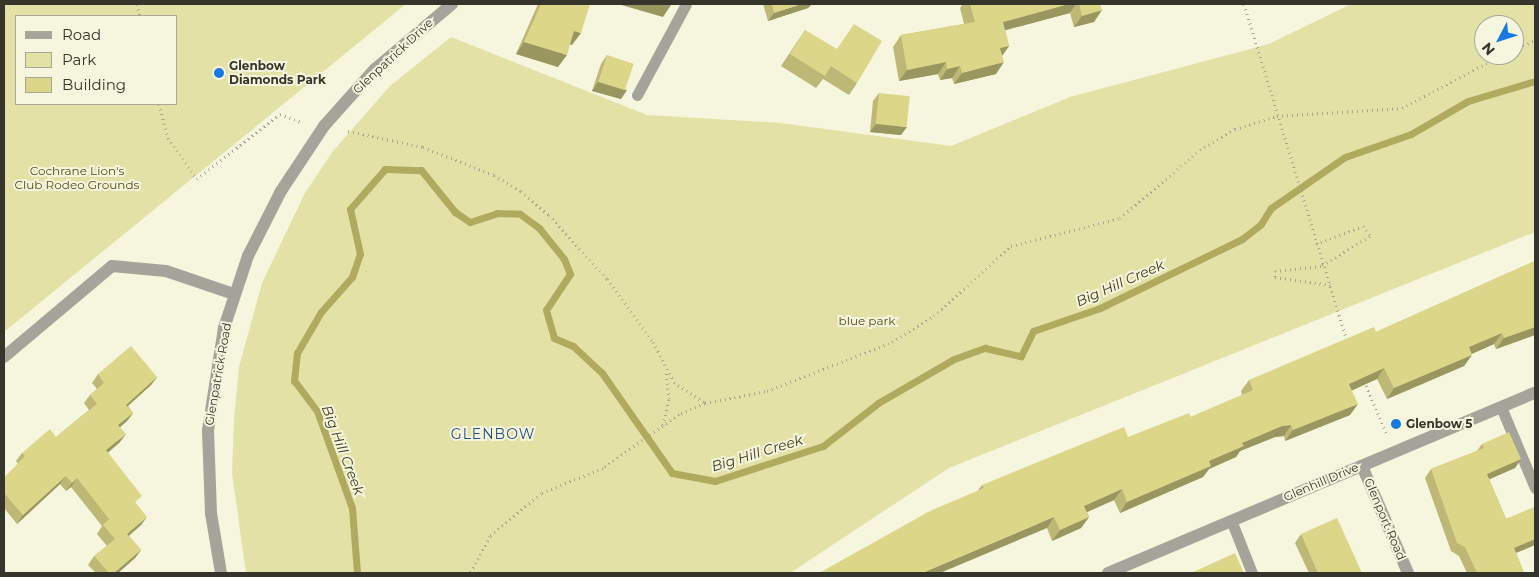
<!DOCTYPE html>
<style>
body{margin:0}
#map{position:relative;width:1539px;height:577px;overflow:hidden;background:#f6f5dd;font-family:Montserrat,sans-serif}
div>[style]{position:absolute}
.green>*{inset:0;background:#e4e1a7}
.stream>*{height:7px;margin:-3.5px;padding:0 3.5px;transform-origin:3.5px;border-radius:3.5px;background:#b0aa5e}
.path>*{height:3px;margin-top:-1.5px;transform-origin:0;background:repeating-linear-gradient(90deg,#a7a694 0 1px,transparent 0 5px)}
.lane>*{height:11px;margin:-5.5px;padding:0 5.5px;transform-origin:5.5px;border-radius:5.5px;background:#a4a49a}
.street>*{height:12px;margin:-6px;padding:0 6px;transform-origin:6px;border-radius:6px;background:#a4a49a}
.wall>*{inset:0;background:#bdb876}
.shaded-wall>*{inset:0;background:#9a9660}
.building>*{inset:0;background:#dcd689;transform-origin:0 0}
.dots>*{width:14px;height:14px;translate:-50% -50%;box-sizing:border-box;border:2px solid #f6f5dd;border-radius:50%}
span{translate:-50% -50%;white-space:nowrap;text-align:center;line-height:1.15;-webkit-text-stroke:4px #f6f5dd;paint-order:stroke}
.street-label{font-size:12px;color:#35352b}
.poi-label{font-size:12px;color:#35352b;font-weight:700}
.left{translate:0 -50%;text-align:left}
.park-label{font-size:12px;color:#524e13}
.water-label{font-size:14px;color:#3e3c1a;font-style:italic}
.neighbourhood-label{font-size:14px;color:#244f83;letter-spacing:1px}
.frame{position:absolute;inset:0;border:5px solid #35352b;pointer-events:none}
.legend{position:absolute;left:15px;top:15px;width:162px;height:90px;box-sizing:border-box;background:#f6f5dd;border:1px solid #a9a896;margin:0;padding:6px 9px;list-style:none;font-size:15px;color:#35352b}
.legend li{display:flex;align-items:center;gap:10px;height:25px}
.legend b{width:25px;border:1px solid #a9a896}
.north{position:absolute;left:1474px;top:15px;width:50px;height:50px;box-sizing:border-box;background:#f6f5dd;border:1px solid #a9a896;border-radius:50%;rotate:230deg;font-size:14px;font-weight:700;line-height:20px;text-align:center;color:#35352b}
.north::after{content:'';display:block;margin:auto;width:18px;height:22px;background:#1779e2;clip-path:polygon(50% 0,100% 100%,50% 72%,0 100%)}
</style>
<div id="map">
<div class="green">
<i style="clip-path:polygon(evenodd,4px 4px,406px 4px,4px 332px,4px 4px,16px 16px,176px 16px,176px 104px,16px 104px,16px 16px)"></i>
<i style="clip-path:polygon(evenodd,1351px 4px,1535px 4px,1535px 232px,949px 468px,790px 573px,246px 573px,232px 473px,234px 420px,239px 367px,262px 283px,305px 193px,333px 151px,390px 86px,451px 37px,647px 115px,781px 123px,951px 146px,1070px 97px,1269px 44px,1351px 4px,1484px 25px,1514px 25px,1514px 55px,1484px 55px,1484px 25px)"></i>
</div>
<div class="stream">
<i style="left:357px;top:573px;width:65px;rotate:-94.4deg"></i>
<i style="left:352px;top:508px;width:103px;rotate:-109.8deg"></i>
<i style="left:317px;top:411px;width:38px;rotate:-127deg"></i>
<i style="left:294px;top:381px;width:28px;rotate:-84deg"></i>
<i style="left:297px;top:353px;width:48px;rotate:-59.7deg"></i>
<i style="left:321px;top:312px;width:47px;rotate:-48.5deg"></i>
<i style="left:352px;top:277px;width:24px;rotate:-71deg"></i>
<i style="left:360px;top:254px;width:46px;rotate:-102.5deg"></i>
<i style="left:350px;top:209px;width:53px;rotate:-48.8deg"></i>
<i style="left:385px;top:169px;width:36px;rotate:2deg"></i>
<i style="left:421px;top:170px;width:54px;rotate:51deg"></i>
<i style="left:455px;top:212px;width:18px;rotate:34deg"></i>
<i style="left:470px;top:222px;width:28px;rotate:-18deg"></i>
<i style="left:497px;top:213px;width:23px;rotate:2deg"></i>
<i style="left:520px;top:214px;width:24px;rotate:36deg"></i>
<i style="left:539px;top:228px;width:40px;rotate:51deg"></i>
<i style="left:564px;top:259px;width:16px;rotate:68deg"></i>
<i style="left:570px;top:274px;width:43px;rotate:123.7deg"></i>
<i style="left:546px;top:310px;width:29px;rotate:74deg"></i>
<i style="left:554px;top:338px;width:21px;rotate:23deg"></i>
<i style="left:573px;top:346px;width:40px;rotate:43deg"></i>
<i style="left:602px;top:373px;width:122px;rotate:55deg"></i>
<i style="left:672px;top:473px;width:44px;rotate:10.5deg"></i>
<i style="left:715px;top:481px;width:114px;rotate:-18deg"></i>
<i style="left:823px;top:446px;width:70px;rotate:-38deg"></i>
<i style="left:878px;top:403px;width:88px;rotate:-30.1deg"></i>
<i style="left:954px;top:359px;width:33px;rotate:-20deg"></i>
<i style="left:985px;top:348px;width:37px;rotate:13deg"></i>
<i style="left:1021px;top:356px;width:28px;rotate:-64deg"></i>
<i style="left:1033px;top:331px;width:71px;rotate:-18.9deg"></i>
<i style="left:1100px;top:308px;width:158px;rotate:-25.9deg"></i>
<i style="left:1242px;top:239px;width:24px;rotate:-38deg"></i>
<i style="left:1261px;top:224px;width:19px;rotate:-58deg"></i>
<i style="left:1271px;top:208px;width:90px;rotate:-34.6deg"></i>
<i style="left:1345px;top:157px;width:70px;rotate:-19.2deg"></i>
<i style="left:1411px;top:134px;width:66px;rotate:-30.1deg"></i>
<i style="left:1468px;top:101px;width:70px;rotate:-16.6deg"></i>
</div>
<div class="path">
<i style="left:137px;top:4px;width:12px;rotate:76deg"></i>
<i style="left:1244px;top:4px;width:351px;rotate:73deg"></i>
<i style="left:1514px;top:50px;width:23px;rotate:-25deg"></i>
<i style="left:159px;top:104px;width:35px;rotate:75deg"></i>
<i style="left:168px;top:138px;width:50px;rotate:54.7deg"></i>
<i style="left:197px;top:179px;width:105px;rotate:-38.1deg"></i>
<i style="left:280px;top:114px;width:22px;rotate:21deg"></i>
<i style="left:348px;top:131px;width:77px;rotate:12deg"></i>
<i style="left:423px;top:147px;width:76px;rotate:21.5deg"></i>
<i style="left:494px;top:175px;width:31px;rotate:31deg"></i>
<i style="left:521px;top:191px;width:37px;rotate:41deg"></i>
<i style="left:549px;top:215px;width:86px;rotate:47.8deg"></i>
<i style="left:607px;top:279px;width:78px;rotate:53.9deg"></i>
<i style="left:653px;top:342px;width:45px;rotate:62.3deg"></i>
<i style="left:674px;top:382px;width:37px;rotate:34deg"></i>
<i style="left:705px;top:403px;width:28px;rotate:157deg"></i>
<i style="left:679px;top:414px;width:93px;rotate:144.6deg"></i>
<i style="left:603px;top:468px;width:67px;rotate:158deg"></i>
<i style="left:541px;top:493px;width:67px;rotate:139.9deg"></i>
<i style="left:490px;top:536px;width:42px;rotate:118.4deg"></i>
<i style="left:1316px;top:244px;width:50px;rotate:-21deg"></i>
<i style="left:1363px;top:226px;width:12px;rotate:55deg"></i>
<i style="left:1370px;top:236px;width:57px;rotate:148.5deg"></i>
<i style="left:1321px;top:266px;width:46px;rotate:173.8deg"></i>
<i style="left:1275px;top:271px;width:6px;rotate:90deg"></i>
<i style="left:1275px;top:277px;width:56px;rotate:8.3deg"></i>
<i style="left:1364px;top:381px;width:59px;rotate:66.9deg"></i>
<i style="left:705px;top:403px;width:63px;rotate:-11deg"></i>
<i style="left:767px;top:391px;width:134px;rotate:-21.4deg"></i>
<i style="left:892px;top:342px;width:49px;rotate:-31.8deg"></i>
<i style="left:934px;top:316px;width:104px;rotate:-42.3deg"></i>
<i style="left:1011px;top:246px;width:113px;rotate:-14.4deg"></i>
<i style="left:1120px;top:218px;width:105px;rotate:-40.4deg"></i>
<i style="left:1200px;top:150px;width:41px;rotate:-31deg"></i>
<i style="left:1235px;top:129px;width:44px;rotate:-17.2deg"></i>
<i style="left:1277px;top:116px;width:125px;rotate:-3.7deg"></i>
<i style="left:1402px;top:108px;width:113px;rotate:-27.9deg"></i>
<i style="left:663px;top:425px;width:27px;rotate:-77deg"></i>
<i style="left:669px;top:399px;width:27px;rotate:-96deg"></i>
</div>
<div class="lane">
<i style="left:637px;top:95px;width:103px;rotate:-61.7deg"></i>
<i style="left:1501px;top:407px;width:88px;rotate:67.2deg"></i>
<i style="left:1231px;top:520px;width:57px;rotate:68.4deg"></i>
</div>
<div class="street">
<i style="left:4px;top:357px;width:141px;rotate:-40.1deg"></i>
<i style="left:112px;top:266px;width:54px;rotate:5.3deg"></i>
<i style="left:166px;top:271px;width:72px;rotate:18.7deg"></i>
<i style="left:1362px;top:466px;width:116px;rotate:66.7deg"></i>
<i style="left:221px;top:573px;width:61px;rotate:-99.5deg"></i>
<i style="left:211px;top:513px;width:83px;rotate:-92.1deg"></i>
<i style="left:208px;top:430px;width:103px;rotate:-81.1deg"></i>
<i style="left:224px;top:328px;width:76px;rotate:-71.6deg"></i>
<i style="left:248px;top:256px;width:73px;rotate:-63.1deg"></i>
<i style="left:281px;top:191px;width:78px;rotate:-56.5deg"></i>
<i style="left:324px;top:126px;width:76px;rotate:-48.2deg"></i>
<i style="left:375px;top:69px;width:101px;rotate:-40.2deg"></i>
<i style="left:1108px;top:573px;width:463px;rotate:-22.9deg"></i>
</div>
<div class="wall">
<i style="clip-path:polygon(538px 4px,590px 4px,572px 45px,570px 44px,558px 67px,516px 54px)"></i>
<i style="clip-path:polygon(763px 4px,812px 4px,808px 8px,768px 21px)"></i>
<i style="clip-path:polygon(963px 4px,1100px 4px,1094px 22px,1074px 27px,1070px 13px,1005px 30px,1009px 46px,1002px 56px,996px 74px,954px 84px,952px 78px,940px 80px,938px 74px,899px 81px,893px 47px,901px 35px,964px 24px,960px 8px)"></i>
<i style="clip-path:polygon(805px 30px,857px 83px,849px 95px,823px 79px,816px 88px,781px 66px)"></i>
<i style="clip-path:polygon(607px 55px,621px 99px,592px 91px,601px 64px)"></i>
<i style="clip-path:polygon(879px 93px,901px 135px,870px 132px,873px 101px)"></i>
<i style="clip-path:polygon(1535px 261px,1535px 335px,1496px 349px,1494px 344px,1472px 354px,1464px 366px,1387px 399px,1377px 379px,1352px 390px,1350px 415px,1285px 441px,1284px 436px,1275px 437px,1240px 451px,1236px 457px,1209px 469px,1203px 477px,1120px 513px,1114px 500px,1087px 512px,1089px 517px,1081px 528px,1052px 541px,1047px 528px,978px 490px,982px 485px,1191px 417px,1242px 395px,1241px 391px,1249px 380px,1376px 332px)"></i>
<i style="clip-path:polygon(98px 374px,157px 377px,151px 385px,128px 406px,133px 413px,127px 421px,120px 427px,120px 442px,108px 453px,136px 504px,141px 525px,129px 536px,141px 550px,135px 558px,118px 573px,96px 573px,88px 565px,94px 556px,107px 546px,97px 534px,102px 526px,71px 487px,66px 491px,60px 484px,17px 524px,4px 508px,4px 478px,18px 464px,16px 461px,22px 453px,56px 437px,89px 410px,84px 403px,90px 395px,97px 389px,92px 383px)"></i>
<i style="clip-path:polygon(1482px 444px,1521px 459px,1515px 468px,1489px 479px,1506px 519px,1535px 507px,1535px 545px,1516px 553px,1524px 573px,1467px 573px,1459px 556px,1451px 551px,1425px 478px,1431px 469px,1477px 451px)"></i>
<i style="clip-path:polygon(1301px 534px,1362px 573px,1309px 573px,1295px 543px)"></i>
</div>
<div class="shaded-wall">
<i style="clip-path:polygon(618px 4px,665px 4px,671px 5px,663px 17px)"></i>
<i style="clip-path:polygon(802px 4px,812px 4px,808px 8px,768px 21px,774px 13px)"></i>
<i style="clip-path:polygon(1069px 4px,1076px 4px,1070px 13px,995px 33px,1003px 22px)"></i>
<i style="clip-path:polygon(1102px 10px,1094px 22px,1074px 27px,1082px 16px)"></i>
<i style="clip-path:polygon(574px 31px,581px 33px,572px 45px,566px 43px)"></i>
<i style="clip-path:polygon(524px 42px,567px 55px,558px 67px,516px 54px)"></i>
<i style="clip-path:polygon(1009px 46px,1001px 57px,1000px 48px)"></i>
<i style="clip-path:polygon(946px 62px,938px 74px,899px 81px,907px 70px)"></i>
<i style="clip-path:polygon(1004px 62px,996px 74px,954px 84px,962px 73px)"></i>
<i style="clip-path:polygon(960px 66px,952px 78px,940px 80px,947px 69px)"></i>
<i style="clip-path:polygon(598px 82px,627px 90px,621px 99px,592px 91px)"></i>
<i style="clip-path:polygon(876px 124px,907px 127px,901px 135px,870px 132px)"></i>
<i style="clip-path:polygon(1535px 327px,1535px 335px,1496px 349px,1504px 338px)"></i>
<i style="clip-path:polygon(1502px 333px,1494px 344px,1462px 358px,1469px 347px)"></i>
<i style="clip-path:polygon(1472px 355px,1464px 366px,1387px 399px,1394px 388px)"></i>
<i style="clip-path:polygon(1384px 368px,1377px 379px,1342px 395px,1349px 384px)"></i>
<i style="clip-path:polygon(157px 377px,151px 385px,120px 413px,126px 405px)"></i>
<i style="clip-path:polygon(1358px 404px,1350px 415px,1285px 441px,1293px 430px)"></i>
<i style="clip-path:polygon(133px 413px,127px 421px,112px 434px,118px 425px)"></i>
<i style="clip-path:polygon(1291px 425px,1284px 436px,1275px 437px,1240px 451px,1236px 457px,1209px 469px,1203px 477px,1120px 513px,1127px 502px,1209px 461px,1242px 443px,1282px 426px)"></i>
<i style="clip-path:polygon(126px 434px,120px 442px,100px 459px,106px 450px)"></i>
<i style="clip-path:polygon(1521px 459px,1515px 468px,1481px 483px,1487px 474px)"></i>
<i style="clip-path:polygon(66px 476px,60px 484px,17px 524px,23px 515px)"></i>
<i style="clip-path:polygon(77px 478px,71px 487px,66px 491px,72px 483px)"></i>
<i style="clip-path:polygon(1122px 489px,1114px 500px,1076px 517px,1084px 506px)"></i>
<i style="clip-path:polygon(147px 517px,141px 525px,121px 542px,127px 534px)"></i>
<i style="clip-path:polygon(1054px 517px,1047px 528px,940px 573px,922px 573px)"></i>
<i style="clip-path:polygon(1089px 517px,1081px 528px,1052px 541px,1060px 530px)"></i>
<i style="clip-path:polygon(1535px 539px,1535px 545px,1508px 556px,1514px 548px)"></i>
<i style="clip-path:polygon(141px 550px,135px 558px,118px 573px,114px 573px)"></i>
</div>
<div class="building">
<i style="clip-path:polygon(541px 4px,590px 4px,581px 33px,574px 31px,567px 55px,524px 42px)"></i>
<i style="clip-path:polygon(772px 4px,802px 4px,774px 13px)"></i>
<i style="clip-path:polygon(970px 4px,1069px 4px,1003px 22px,1009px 46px,1000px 48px,1004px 62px,962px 73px,960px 66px,947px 69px,946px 62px,907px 70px,901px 35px,975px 22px)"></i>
<i style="clip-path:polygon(1079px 4px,1100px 4px,1102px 10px,1082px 16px)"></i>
<i style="clip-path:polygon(854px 24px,882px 41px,857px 83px,831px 66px,825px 76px,790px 54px,805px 30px,837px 49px)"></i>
<i style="left:607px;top:55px;width:28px;height:28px;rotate:18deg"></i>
<i style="left:879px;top:93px;width:31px;height:31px;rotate:6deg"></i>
<i style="clip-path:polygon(1535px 261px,1535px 327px,1504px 338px,1502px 333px,1469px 347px,1472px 355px,1394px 388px,1384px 368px,1349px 384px,1358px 404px,1293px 430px,1291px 425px,1282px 426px,1242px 443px,1244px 446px,1209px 461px,1211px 466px,1127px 502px,1122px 489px,1084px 506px,1089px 517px,1060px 530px,1054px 517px,922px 573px,819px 573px,930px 511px,984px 488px,982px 485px,1124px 427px,1128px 437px,1189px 413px,1191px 417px,1253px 390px,1249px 380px,1374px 327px,1376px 332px)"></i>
<i style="clip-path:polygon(131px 346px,157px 377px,126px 405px,133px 413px,118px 425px,126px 434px,106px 450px,142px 496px,135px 502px,147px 517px,127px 534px,141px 550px,114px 573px,109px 573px,94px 556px,115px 539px,103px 525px,109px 519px,77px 478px,72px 483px,66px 476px,23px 515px,4px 493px,4px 478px,25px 456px,22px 453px,50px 429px,56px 437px,97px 404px,90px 395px,104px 383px,98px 374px)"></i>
<i style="clip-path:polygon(1509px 432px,1521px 459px,1487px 474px,1506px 519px,1535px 507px,1535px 539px,1514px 548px,1524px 573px,1477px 573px,1465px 547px,1457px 543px,1431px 469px,1484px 448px,1482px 444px)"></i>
<i style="clip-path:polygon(1337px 518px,1362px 573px,1318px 573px,1301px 534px)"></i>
<i style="clip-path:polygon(1235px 553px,1244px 573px,1191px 573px)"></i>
</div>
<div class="dots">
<i style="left:219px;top:73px;background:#1779e2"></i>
<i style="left:1396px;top:424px;background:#1779e2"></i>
</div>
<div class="street-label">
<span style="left:393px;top:56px;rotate:-43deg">Glenpatrick Drive</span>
<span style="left:218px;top:374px;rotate:-80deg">Glenpatrick Road</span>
<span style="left:1321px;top:482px;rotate:-23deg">Glenhill Drive</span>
<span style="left:1385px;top:519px;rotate:67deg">Glenport Road</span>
</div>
<div class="poi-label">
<span class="left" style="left:229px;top:73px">Glenbow<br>Diamonds Park</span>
<span class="left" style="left:1406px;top:424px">Glenbow 5</span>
</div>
<div class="park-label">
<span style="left:77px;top:178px">Cochrane Lion's<br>Club Rodeo Grounds</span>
<span style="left:867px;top:321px">blue park</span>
</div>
<div class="water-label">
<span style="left:1120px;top:283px;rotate:-24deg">Big Hill Creek</span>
<span style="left:343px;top:450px;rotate:69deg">Big Hill Creek</span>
<span style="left:757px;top:453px;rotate:-17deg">Big Hill Creek</span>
</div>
<div class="neighbourhood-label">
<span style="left:493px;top:434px">GLENBOW</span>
</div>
<div class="frame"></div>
<ul class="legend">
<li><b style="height:6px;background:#a4a49a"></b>Road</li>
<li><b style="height:14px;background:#e4e1a7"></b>Park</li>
<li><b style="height:14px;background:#dcd689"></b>Building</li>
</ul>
<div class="north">N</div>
</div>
